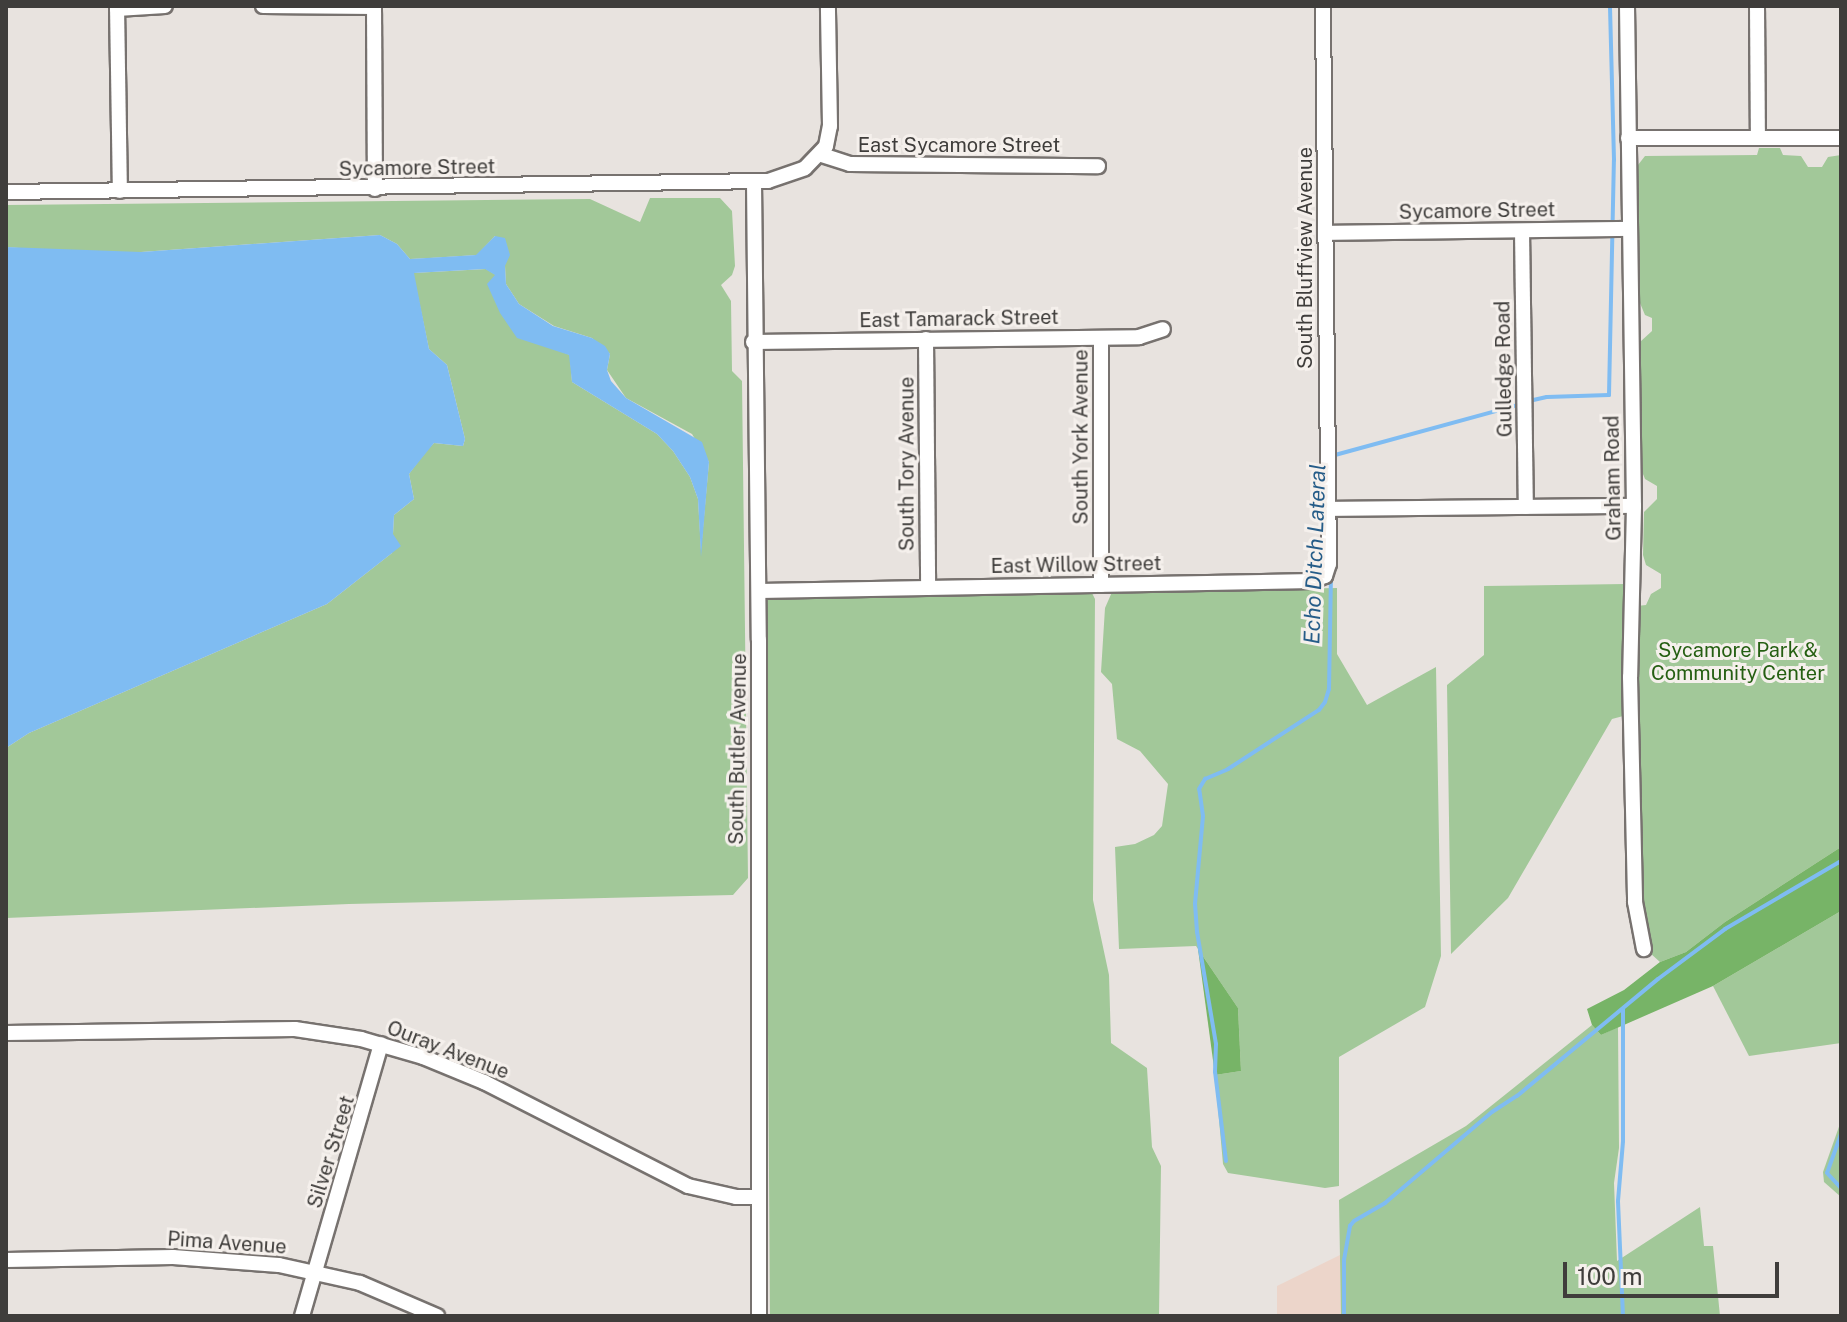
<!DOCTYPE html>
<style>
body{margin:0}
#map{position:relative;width:1847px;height:1322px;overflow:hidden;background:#e8e3df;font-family:"Public Sans",sans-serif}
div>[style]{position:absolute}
.industrial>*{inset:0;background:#ecd5ca}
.green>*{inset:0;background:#a2c899}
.forest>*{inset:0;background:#77b467}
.water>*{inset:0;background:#7fbcf2}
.stream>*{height:4px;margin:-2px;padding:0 2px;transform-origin:2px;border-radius:2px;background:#7fbcf2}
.roads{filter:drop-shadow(2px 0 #77726f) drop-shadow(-2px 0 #77726f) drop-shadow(0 2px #77726f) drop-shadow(0 -2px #77726f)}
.minor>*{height:14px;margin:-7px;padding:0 7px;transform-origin:7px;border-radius:7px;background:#fff}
span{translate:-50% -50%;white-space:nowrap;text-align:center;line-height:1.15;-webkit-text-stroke:6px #f5f0ec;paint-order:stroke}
.street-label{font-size:20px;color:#3f3d3b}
.park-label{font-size:20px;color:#255f12}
.water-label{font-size:22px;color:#255c88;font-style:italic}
.frame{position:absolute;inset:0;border:8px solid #3f3d3b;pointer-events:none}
.scale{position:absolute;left:1563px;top:1262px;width:216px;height:36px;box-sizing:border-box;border:4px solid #3f3d3b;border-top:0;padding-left:10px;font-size:24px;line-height:28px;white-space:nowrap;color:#3f3d3b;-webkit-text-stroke:6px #f5f0ec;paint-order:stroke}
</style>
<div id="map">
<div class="industrial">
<i style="clip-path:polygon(1340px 1255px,1341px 1316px,1277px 1316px,1277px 1286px)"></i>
</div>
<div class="green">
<i style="clip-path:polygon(1759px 148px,1780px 148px,1783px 155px,1801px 156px,1808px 167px,1822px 167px,1828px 157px,1841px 155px,1841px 847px,1725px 922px,1686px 952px,1660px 962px,1650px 953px,1641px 919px,1633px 683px,1637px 606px,1646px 605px,1651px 594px,1661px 588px,1661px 574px,1646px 565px,1643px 555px,1644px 512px,1657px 499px,1657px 486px,1645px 479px,1641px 469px,1640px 342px,1652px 331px,1652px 318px,1645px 315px,1640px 303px,1638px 165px,1645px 156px,1757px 155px)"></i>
<i style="clip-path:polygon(650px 198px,720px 198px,732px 211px,735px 266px,732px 275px,721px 285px,731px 301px,732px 371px,742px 381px,748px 878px,733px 895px,349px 904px,6px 918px,6px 748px,29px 733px,327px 604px,392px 553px,394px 515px,414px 499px,409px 474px,425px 452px,434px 443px,463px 446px,465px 439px,447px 365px,429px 349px,413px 273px,486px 269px,496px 275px,493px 280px,552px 348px,570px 355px,572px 382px,657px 434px,673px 451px,690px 477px,698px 499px,701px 550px,709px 462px,692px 434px,626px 398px,607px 370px,610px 354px,592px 338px,554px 326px,519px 304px,506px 284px,505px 266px,495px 236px,477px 255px,430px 258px,410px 259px,397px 244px,380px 235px,141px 252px,71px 252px,6px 247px,6px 205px,590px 199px,640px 222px)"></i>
<i style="clip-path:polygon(1625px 584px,1627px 715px,1612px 719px,1508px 898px,1451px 954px,1447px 685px,1484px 655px,1484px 586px)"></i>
<i style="clip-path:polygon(1337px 588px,1337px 654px,1367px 705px,1436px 667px,1441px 956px,1425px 1007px,1339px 1057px,1339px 1186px,1325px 1188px,1228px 1173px,1223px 1164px,1215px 1075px,1241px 1071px,1238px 1008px,1196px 946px,1119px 949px,1115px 847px,1135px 844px,1154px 835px,1162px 826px,1168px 784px,1140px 751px,1117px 739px,1112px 684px,1101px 672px,1105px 608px,1112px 592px)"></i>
<i style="clip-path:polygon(1092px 593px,1095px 599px,1093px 900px,1109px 975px,1111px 1043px,1147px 1068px,1152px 1147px,1161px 1166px,1159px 1316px,770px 1316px,765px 601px,771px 598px)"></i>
<i style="clip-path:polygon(1841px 911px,1841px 1043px,1749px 1056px,1713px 986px)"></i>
<i style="clip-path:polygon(1592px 1025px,1601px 1035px,1618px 1027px,1619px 1148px,1614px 1183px,1617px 1261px,1700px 1207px,1704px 1246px,1713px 1246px,1720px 1316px,1341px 1316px,1339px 1200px,1466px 1126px)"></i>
<i style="clip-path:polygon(1841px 1121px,1841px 1197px,1824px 1182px,1823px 1172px)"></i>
</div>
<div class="forest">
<i style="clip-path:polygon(1841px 847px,1841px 911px,1713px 986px,1601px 1035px,1592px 1025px,1587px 1009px,1624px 990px,1660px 962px,1686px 952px,1725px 922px)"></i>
<i style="clip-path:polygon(1198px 949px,1238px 1008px,1241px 1071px,1215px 1075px)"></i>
</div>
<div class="water">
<i style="clip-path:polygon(380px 235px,397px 244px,410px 259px,476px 255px,495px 236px,505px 238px,510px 255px,505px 266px,506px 284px,519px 304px,553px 326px,592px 338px,605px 346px,610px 354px,607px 370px,611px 381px,626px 398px,702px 442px,709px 462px,701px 557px,698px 499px,690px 477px,673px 451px,657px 434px,572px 382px,569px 355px,517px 338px,500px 313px,487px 284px,495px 275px,485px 269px,414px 273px,429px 349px,447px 365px,465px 439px,463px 446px,434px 443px,409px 474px,414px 499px,394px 515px,393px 534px,401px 546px,327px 604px,29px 733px,6px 748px,6px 247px,141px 252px)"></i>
</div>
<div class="stream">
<i style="left:1529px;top:401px;width:18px;rotate:-13deg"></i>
<i style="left:1547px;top:397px;width:62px;rotate:-1.8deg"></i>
<i style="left:1609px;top:395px;width:235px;rotate:-88.8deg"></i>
<i style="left:1614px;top:160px;width:154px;rotate:-91.5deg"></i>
<i style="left:1335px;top:455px;width:193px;rotate:-15.3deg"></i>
<i style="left:1841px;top:1134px;width:41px;rotate:109.7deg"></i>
<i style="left:1827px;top:1173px;width:21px;rotate:47deg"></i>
<i style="left:1226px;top:1161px;width:90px;rotate:-97deg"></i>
<i style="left:1215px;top:1072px;width:28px;rotate:-88deg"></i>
<i style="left:1216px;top:1044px;width:114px;rotate:-99.6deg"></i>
<i style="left:1197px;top:932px;width:28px;rotate:-94deg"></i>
<i style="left:1195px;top:904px;width:88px;rotate:-84.8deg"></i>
<i style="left:1203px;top:816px;width:27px;rotate:-98deg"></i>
<i style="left:1199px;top:789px;width:12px;rotate:-59deg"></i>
<i style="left:1205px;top:779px;width:25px;rotate:-23deg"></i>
<i style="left:1228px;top:769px;width:108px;rotate:-33deg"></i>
<i style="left:1319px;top:710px;width:10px;rotate:-53deg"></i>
<i style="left:1325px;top:702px;width:14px;rotate:-73deg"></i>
<i style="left:1329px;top:689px;width:113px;rotate:-89deg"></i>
<i style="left:1344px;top:1316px;width:56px;rotate:-90deg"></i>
<i style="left:1344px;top:1260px;width:35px;rotate:-80deg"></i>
<i style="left:1350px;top:1226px;width:6px;rotate:-51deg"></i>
<i style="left:1354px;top:1221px;width:36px;rotate:-30deg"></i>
<i style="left:1385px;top:1203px;width:140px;rotate:-40.4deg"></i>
<i style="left:1492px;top:1112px;width:30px;rotate:-33deg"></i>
<i style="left:1517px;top:1096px;width:183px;rotate:-39.7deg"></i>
<i style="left:1658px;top:979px;width:84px;rotate:-36.7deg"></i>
<i style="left:1725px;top:929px;width:134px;rotate:-30.4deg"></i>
<i style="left:1623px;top:1316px;width:115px;rotate:-92.5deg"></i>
<i style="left:1618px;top:1201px;width:60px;rotate:-85.2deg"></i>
<i style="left:1623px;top:1141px;width:132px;rotate:-90deg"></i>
</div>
<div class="roads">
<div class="minor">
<i style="left:117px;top:6px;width:185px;rotate:89.1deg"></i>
<i style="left:263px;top:6px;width:111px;rotate:0.5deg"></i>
<i style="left:374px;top:6px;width:183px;rotate:89.7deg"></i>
<i style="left:1627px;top:6px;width:500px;rotate:89.2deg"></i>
<i style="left:1634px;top:506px;width:171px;rotate:91.3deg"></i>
<i style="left:1630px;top:677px;width:225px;rotate:88.7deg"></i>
<i style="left:1635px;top:902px;width:48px;rotate:79.2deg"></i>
<i style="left:1757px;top:6px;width:132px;rotate:89.6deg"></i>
<i style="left:117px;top:9px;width:48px;rotate:-3.6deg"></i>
<i style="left:1628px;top:138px;width:213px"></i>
<i style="left:822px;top:155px;width:29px;rotate:18deg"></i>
<i style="left:850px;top:164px;width:248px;rotate:0.5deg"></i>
<i style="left:754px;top:182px;width:458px;rotate:89.4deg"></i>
<i style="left:759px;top:640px;width:676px;rotate:90deg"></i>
<i style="left:6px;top:192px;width:762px;rotate:-0.83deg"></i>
<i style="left:768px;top:181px;width:39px;rotate:-19deg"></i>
<i style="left:805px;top:168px;width:30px;rotate:-46deg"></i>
<i style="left:826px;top:146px;width:20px;rotate:-79deg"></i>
<i style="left:830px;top:126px;width:120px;rotate:-91deg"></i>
<i style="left:1522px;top:231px;width:276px;rotate:89.2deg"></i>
<i style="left:1325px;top:233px;width:304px;rotate:-0.8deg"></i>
<i style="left:926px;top:339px;width:249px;rotate:89.5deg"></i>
<i style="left:753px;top:342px;width:386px;rotate:-0.7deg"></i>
<i style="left:1139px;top:337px;width:25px;rotate:-18deg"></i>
<i style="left:1327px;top:509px;width:307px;rotate:-0.6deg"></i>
<i style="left:1101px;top:585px;width:247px;rotate:-90deg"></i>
<i style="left:759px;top:591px;width:554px;rotate:-1.03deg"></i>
<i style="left:1313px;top:581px;width:13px;rotate:-23deg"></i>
<i style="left:1325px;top:576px;width:13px;rotate:-72deg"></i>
<i style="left:1329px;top:564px;width:558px;rotate:-90.62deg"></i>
<i style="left:6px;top:1033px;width:289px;rotate:-0.8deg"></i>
<i style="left:295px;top:1029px;width:67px;rotate:8.6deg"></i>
<i style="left:361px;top:1039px;width:65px;rotate:16.2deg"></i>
<i style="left:423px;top:1057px;width:66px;rotate:22.3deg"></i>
<i style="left:484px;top:1082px;width:229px;rotate:27deg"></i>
<i style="left:688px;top:1186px;width:49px;rotate:12.9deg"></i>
<i style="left:736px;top:1197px;width:22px"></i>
<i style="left:6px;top:1260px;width:167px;rotate:-1deg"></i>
<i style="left:173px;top:1257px;width:106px;rotate:4.3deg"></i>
<i style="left:279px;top:1265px;width:83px;rotate:12.5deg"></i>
<i style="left:360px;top:1283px;width:84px;rotate:23.2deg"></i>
<i style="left:302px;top:1316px;width:283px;rotate:-73.8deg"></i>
</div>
</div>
<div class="street-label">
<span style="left:959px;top:145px">East Sycamore Street</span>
<span style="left:417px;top:168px;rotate:-1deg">Sycamore Street</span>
<span style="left:1477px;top:211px;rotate:-1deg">Sycamore Street</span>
<span style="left:1305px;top:258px;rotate:-90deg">South Bluffview Avenue</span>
<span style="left:959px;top:319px;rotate:-1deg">East Tamarack Street</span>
<span style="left:1504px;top:369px;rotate:-91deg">Gulledge Road</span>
<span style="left:1081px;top:437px;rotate:-90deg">South York Avenue</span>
<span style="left:907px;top:464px;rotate:-90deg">South Tory Avenue</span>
<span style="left:1613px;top:478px;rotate:-91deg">Graham Road</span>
<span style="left:1076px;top:565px;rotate:-1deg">East Willow Street</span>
<span style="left:738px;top:749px;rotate:-89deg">South Butler Avenue</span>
<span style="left:448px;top:1050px;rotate:21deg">Ouray Avenue</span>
<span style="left:331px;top:1152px;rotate:-73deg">Silver Street</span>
<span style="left:227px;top:1243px;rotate:4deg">Pima Avenue</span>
</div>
<div class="park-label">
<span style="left:1738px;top:662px">Sycamore Park &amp;<br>Community Center</span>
</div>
<div class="water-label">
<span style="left:1315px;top:554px;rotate:-88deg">Echo Ditch Lateral</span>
</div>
<div class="frame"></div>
<div class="scale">100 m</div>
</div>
